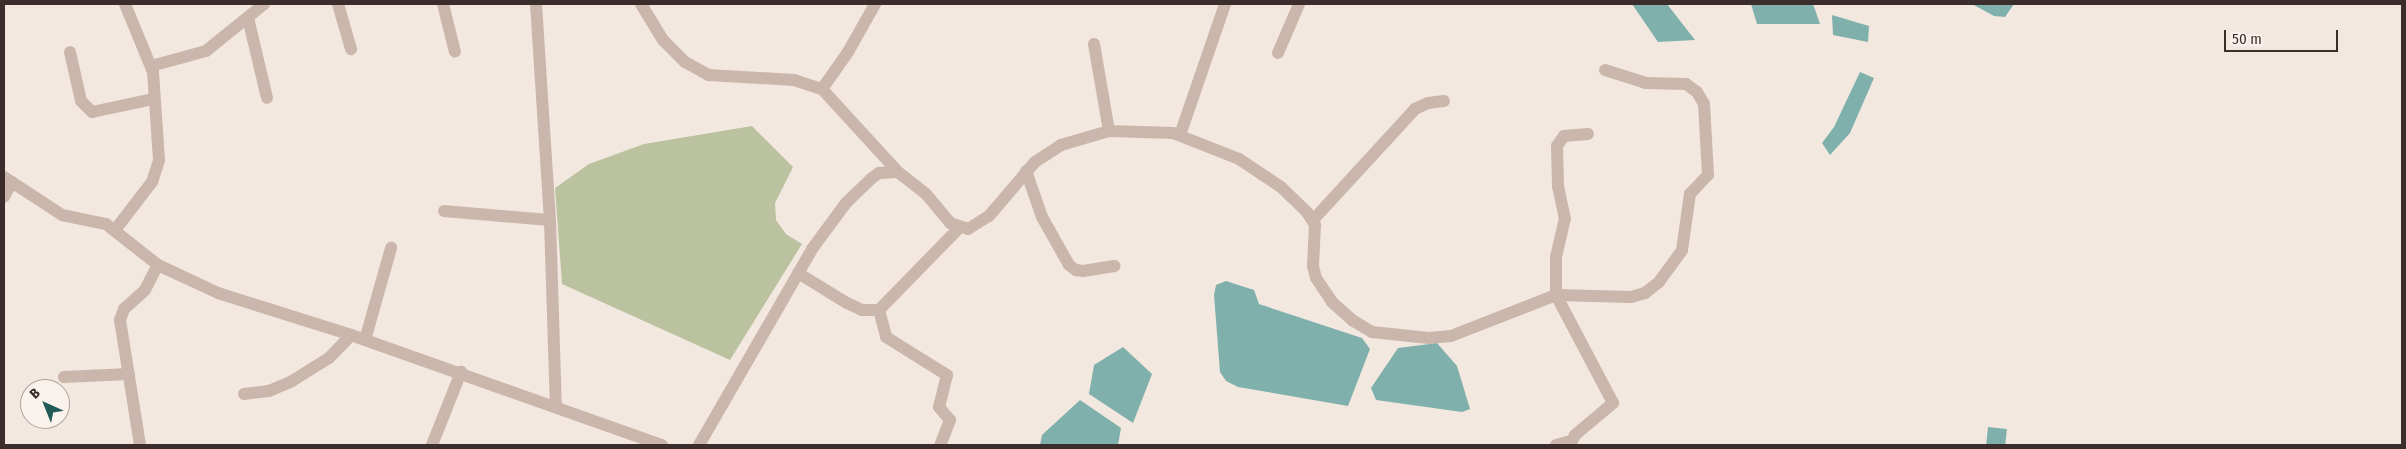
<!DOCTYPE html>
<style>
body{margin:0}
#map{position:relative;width:2406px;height:449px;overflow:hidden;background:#f3e8e0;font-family:"Fira Sans Condensed",sans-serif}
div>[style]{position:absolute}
.green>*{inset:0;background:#bbc2a0}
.water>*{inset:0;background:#7fb0ab;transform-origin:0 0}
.minor>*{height:12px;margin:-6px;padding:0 6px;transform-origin:6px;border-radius:6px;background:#cbb6ac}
span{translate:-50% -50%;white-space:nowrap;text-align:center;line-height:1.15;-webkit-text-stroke:4px #faf2ed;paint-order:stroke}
.frame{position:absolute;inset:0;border:5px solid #3a2d2b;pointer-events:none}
.north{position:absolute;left:20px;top:379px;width:50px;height:50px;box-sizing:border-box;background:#faf2ed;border:1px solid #ada39f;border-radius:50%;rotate:316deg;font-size:14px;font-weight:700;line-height:20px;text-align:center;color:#3a2d2b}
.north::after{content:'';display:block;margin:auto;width:18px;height:22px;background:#205b57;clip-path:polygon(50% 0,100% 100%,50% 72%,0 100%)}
.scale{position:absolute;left:2224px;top:30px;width:114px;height:22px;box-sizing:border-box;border:2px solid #3a2d2b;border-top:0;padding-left:6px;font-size:15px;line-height:18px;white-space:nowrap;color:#3a2d2b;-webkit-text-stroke:4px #faf2ed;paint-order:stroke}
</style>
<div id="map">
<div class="green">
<i style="clip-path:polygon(752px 126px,793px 167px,775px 203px,776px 220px,786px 234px,802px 244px,730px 360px,562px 284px,555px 188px,589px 164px,644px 144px)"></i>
</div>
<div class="water">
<i style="clip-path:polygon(1632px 4px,1667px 4px,1695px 40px,1658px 42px)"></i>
<i style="clip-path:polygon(1751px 4px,1813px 4px,1820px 24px,1757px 24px)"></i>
<i style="clip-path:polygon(1972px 4px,2014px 4px,2005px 17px,1994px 16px)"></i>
<i style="clip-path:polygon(1832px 15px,1869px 26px,1868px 42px,1833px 35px)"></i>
<i style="clip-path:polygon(1860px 72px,1874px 78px,1850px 133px,1830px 155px,1822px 143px,1834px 127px)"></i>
<i style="clip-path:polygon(1226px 281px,1254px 290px,1259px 304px,1362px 338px,1370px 349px,1348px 406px,1238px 387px,1226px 381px,1220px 372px,1214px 295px,1216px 285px)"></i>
<i style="clip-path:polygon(1437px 343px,1457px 366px,1470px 409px,1462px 412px,1376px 400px,1371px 388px,1398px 348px)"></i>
<i style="clip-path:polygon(1123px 347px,1152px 374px,1133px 423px,1089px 394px,1094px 365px)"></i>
<i style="clip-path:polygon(1080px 400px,1121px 428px,1118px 445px,1040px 445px,1042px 435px)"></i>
<i style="left:1988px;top:427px;width:19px;height:18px;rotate:6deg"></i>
</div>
<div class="minor">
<i style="left:338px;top:4px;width:47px;rotate:73.9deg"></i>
<i style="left:443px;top:4px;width:49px;rotate:76deg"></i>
<i style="left:536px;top:4px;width:216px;rotate:86.3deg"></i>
<i style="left:550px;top:220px;width:186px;rotate:88.2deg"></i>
<i style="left:641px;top:4px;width:42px;rotate:58.6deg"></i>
<i style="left:663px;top:40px;width:31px;rotate:45deg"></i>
<i style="left:685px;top:62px;width:26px;rotate:29deg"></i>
<i style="left:708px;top:75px;width:86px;rotate:3.3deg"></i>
<i style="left:794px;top:80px;width:29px;rotate:18deg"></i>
<i style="left:822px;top:89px;width:113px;rotate:47.5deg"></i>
<i style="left:248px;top:18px;width:82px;rotate:76.6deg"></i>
<i style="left:1094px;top:44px;width:88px;rotate:80.2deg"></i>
<i style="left:70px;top:52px;width:50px;rotate:77.3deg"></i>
<i style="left:81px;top:101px;width:16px;rotate:45deg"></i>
<i style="left:92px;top:112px;width:62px;rotate:-12deg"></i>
<i style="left:1278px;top:53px;width:53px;rotate:-66.8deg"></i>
<i style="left:151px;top:66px;width:57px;rotate:-15.3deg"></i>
<i style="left:206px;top:51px;width:75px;rotate:-39deg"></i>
<i style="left:822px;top:89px;width:45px;rotate:-54.9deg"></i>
<i style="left:848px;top:52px;width:55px;rotate:-60.6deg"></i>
<i style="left:1180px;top:135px;width:139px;rotate:-71deg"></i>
<i style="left:1026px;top:171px;width:49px;rotate:70.8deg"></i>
<i style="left:1042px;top:217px;width:55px;rotate:60.6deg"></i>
<i style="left:1069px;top:265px;width:9px;rotate:36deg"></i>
<i style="left:1076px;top:270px;width:7px;rotate:8deg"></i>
<i style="left:1083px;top:271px;width:32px;rotate:-9deg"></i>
<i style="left:4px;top:177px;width:69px;rotate:33.2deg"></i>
<i style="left:62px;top:215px;width:45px;rotate:11.6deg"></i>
<i style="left:106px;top:224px;width:66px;rotate:38.3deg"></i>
<i style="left:158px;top:265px;width:66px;rotate:25deg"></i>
<i style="left:218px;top:293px;width:139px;rotate:17.5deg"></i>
<i style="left:351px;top:335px;width:330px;rotate:19.5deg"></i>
<i style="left:4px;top:197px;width:17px;rotate:-62deg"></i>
<i style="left:444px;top:211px;width:106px;rotate:4.9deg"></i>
<i style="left:1313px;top:220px;width:151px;rotate:-47.4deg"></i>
<i style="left:1415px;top:109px;width:14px;rotate:-25deg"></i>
<i style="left:1428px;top:103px;width:16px;rotate:-7deg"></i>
<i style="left:115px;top:230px;width:61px;rotate:-52.4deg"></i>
<i style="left:152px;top:182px;width:23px;rotate:-72deg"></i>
<i style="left:159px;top:160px;width:88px;rotate:-93.9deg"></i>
<i style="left:153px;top:72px;width:74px;rotate:-112.4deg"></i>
<i style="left:798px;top:273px;width:57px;rotate:31.5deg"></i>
<i style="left:847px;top:303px;width:17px;rotate:25deg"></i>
<i style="left:862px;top:310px;width:17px"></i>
<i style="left:879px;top:310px;width:115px;rotate:-45.7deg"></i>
<i style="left:879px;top:310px;width:28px;rotate:75deg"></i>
<i style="left:886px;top:337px;width:72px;rotate:31.9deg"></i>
<i style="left:947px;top:375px;width:33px;rotate:104deg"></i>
<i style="left:939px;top:407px;width:17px;rotate:50deg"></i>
<i style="left:950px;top:420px;width:26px;rotate:111deg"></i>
<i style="left:365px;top:340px;width:96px;rotate:-74.2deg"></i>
<i style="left:64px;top:377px;width:65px;rotate:-2.6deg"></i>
<i style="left:244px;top:394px;width:25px;rotate:-7deg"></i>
<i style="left:269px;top:391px;width:25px;rotate:-23deg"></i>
<i style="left:292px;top:381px;width:44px;rotate:-31.9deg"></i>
<i style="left:329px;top:358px;width:32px;rotate:-46deg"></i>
<i style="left:140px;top:445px;width:127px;rotate:-99.1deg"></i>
<i style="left:120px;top:320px;width:12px;rotate:-70deg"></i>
<i style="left:124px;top:309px;width:28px;rotate:-42deg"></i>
<i style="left:145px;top:290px;width:28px;rotate:-63deg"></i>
<i style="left:432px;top:445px;width:79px;rotate:-68.3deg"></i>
<i style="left:699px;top:445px;width:226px;rotate:-60deg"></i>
<i style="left:812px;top:249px;width:57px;rotate:-53.5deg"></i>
<i style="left:846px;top:203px;width:36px;rotate:-44deg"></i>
<i style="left:872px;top:178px;width:9px;rotate:-36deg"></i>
<i style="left:879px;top:173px;width:19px;rotate:-3deg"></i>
<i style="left:898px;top:172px;width:36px;rotate:38deg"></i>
<i style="left:926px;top:194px;width:38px;rotate:50deg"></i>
<i style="left:950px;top:223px;width:19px;rotate:18deg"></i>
<i style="left:968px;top:229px;width:25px;rotate:-32deg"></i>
<i style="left:989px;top:216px;width:71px;rotate:-49.6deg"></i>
<i style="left:1035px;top:162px;width:31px;rotate:-33deg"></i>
<i style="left:1061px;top:145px;width:50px;rotate:-16.3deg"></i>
<i style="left:1109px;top:131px;width:64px;rotate:1.8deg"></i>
<i style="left:1173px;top:133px;width:71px;rotate:21.5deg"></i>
<i style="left:1239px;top:159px;width:50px;rotate:33.7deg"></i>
<i style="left:1281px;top:187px;width:36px;rotate:44deg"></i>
<i style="left:1307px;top:212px;width:15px;rotate:58deg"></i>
<i style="left:1315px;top:225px;width:41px;rotate:92.8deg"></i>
<i style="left:1313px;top:266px;width:12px;rotate:76deg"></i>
<i style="left:1316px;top:278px;width:29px;rotate:56deg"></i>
<i style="left:1332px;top:302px;width:27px;rotate:42deg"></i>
<i style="left:1352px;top:320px;width:23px;rotate:31deg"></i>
<i style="left:1372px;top:332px;width:57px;rotate:6deg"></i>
<i style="left:1429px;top:338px;width:22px;rotate:-5deg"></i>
<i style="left:1451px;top:336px;width:113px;rotate:-21.3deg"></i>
<i style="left:1556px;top:295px;width:75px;rotate:1.5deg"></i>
<i style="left:1631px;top:297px;width:15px;rotate:-16deg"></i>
<i style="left:1645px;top:293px;width:18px;rotate:-38deg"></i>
<i style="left:1659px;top:282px;width:39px;rotate:-54deg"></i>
<i style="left:1682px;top:250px;width:57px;rotate:-81.9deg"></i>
<i style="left:1690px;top:194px;width:26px;rotate:-47deg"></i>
<i style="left:1708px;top:175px;width:71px;rotate:-93.2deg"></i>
<i style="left:1704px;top:104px;width:14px;rotate:-120deg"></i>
<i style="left:1697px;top:92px;width:14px;rotate:-144deg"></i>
<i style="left:1686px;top:84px;width:40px;rotate:-178.6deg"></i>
<i style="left:1646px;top:83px;width:43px;rotate:-162.4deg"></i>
<i style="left:1556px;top:445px;width:16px;rotate:-15deg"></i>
<i style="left:1570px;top:445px;width:11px;rotate:-63deg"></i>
<i style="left:1575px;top:435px;width:50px;rotate:-40.1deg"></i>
<i style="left:1613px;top:403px;width:122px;rotate:-117.8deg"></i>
<i style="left:1556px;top:295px;width:38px;rotate:-90deg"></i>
<i style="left:1556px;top:257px;width:39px;rotate:-77deg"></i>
<i style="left:1565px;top:219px;width:33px;rotate:-102deg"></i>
<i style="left:1558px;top:187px;width:41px;rotate:-91.4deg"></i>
<i style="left:1557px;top:146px;width:12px;rotate:-55deg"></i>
<i style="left:1564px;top:136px;width:24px;rotate:-5deg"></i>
</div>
<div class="frame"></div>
<div class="north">B</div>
<div class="scale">50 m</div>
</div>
